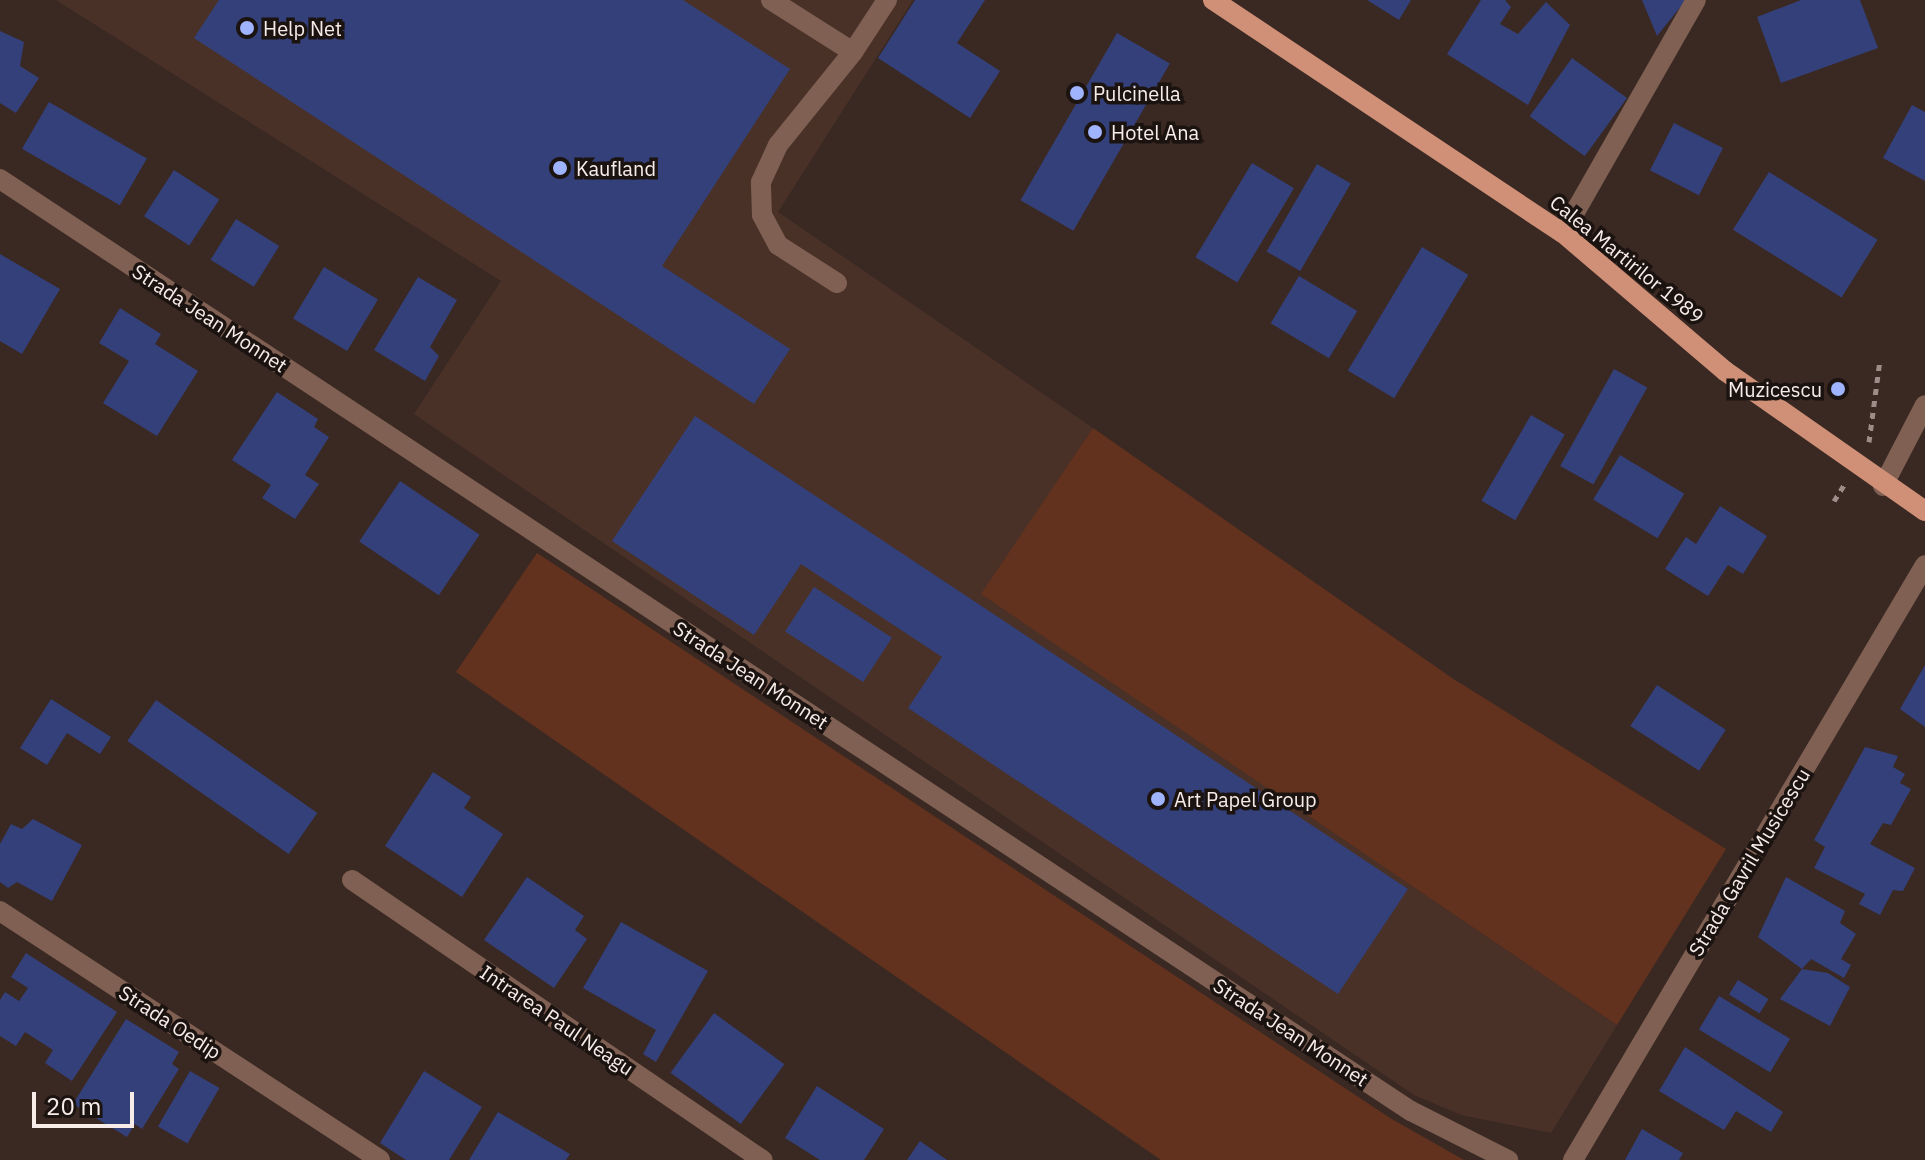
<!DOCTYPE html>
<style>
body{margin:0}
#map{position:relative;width:1925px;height:1160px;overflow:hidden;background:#3a2822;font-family:"IBM Plex Sans",sans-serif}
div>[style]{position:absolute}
.built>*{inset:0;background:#493128}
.green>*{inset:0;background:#62321e}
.building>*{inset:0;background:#34407a;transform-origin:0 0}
.path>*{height:5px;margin-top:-2.5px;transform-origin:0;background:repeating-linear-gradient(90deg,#9c8d88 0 6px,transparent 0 12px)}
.minor>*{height:20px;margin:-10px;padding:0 10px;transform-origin:10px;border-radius:10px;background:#7f6053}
.major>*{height:20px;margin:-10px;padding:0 10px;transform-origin:10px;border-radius:10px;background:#cf9077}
.dots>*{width:22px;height:22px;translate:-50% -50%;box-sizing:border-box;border:4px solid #1b1310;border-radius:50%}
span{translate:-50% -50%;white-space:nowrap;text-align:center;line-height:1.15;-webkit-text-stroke:7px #1b1310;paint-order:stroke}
.poi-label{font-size:20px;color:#f8ece8}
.left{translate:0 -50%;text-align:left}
.right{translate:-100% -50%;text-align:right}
.street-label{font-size:20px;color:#f8ece8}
.scale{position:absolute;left:32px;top:1092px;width:102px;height:36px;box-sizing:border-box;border:4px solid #f8ece8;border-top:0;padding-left:10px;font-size:24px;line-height:28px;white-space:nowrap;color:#f8ece8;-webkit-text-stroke:6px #1b1310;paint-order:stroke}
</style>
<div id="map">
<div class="built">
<i style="clip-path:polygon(56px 0,913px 0,778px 212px,1093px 428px,982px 594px,1617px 1025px,1551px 1133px,1461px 1115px,1414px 1095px,414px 414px,501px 281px)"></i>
</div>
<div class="green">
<i style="clip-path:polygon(1093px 428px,1452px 678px,1726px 849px,1617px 1025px,981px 594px)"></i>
<i style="clip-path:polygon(537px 553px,1390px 1118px,1464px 1160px,1161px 1160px,456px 672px)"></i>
</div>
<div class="building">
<i style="clip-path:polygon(219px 0,683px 0,790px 69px,662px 266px,790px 349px,754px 404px,194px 38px)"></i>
<i style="clip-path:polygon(915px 0,985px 0,957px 43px,1000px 71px,970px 118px,878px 58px)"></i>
<i style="clip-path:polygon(1367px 0,1411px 0,1399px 20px)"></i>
<i style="clip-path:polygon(1481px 0,1505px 0,1511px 7px,1500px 24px,1518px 34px,1546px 2px,1570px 25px,1528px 105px,1447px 54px)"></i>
<i style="clip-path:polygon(1642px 0,1686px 0,1657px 36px)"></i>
<i style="clip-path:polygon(1801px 0,1860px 0,1878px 48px,1781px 83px,1757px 17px)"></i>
<i style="clip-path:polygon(0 31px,24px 42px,20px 66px,39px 78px,16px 113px,0 103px)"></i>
<i style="left:1117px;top:33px;width:61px;height:193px;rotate:30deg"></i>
<i style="left:1572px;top:58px;width:68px;height:72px;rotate:36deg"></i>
<i style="left:49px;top:102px;width:113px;height:54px;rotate:30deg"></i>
<i style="clip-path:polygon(1912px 105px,1925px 112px,1925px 181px,1883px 158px)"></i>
<i style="left:1674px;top:123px;width:55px;height:53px;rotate:27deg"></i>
<i style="left:1252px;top:163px;width:49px;height:110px;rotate:31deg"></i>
<i style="left:1317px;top:164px;width:39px;height:101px;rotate:30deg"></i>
<i style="left:174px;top:170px;width:54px;height:55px;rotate:33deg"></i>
<i style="left:1769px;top:172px;width:128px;height:68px;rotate:32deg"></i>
<i style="left:236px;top:219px;width:51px;height:48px;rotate:32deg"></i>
<i style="left:1422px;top:247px;width:54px;height:144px;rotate:31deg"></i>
<i style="clip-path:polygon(0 254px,60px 289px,22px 354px,0 341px)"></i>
<i style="left:324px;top:267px;width:63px;height:60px;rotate:31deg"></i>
<i style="left:1299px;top:276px;width:68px;height:55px;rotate:31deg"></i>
<i style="clip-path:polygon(418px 277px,457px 300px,430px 347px,439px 356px,425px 381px,374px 350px)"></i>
<i style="clip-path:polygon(120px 308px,161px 334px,155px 344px,198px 371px,157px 436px,103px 403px,129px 361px,99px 343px)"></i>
<i style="left:1614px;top:369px;width:38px;height:111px;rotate:29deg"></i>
<i style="clip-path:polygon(277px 392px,318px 419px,314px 427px,329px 437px,305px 475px,319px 484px,295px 519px,262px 498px,271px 485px,232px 460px)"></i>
<i style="left:1531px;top:415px;width:39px;height:99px;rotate:30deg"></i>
<i style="clip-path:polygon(695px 416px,1408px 889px,1338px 994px,908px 708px,942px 657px,801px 564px,754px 635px,612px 541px)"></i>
<i style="left:1620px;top:455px;width:75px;height:52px;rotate:31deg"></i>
<i style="left:400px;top:481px;width:96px;height:73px;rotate:34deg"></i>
<i style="clip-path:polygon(1720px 506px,1767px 536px,1743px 574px,1728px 565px,1708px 596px,1665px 569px,1686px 537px,1696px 544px)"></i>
<i style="left:814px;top:587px;width:93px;height:53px;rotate:33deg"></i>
<i style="clip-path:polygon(1925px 665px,1925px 727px,1900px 709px)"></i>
<i style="left:1657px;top:685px;width:82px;height:49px;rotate:33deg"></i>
<i style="clip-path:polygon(51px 699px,111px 737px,100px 754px,67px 733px,47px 765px,20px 748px)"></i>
<i style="left:156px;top:700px;width:197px;height:50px;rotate:35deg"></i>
<i style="clip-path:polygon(1865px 747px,1898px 756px,1893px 767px,1905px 774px,1900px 783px,1911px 789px,1891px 825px,1883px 823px,1870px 844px,1915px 868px,1903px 891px,1893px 890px,1880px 915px,1859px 904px,1865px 894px,1814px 868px,1825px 847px,1814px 840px)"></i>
<i style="clip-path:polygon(433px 772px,471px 797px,464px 808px,503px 834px,462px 897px,385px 846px)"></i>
<i style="clip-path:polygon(33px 819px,82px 845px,52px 901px,17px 882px,8px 888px,0 882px,0 844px,11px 824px,22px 829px)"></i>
<i style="clip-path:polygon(527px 877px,584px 916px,575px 930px,587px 939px,554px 988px,484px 940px)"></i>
<i style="clip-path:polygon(1786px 877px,1845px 911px,1840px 923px,1856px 934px,1841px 959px,1851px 965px,1844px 978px,1811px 959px,1802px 969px,1758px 937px)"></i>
<i style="clip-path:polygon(621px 922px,708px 971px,656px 1062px,643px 1054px,656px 1030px,583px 988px)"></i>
<i style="clip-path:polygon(26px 953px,117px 1012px,72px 1081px,45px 1063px,53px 1050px,25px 1032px,16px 1046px,0 1036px,0 1000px,5px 992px,19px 1001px,28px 988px,11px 977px)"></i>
<i style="clip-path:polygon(1802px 969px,1828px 973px,1850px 987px,1830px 1026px,1780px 999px)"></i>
<i style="left:1738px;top:980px;width:36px;height:17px;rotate:32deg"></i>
<i style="left:1719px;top:996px;width:83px;height:39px;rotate:31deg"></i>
<i style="left:714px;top:1013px;width:87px;height:74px;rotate:36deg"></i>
<i style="clip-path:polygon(126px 1019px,179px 1052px,172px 1064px,179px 1069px,142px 1129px,135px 1124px,127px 1137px,73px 1104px)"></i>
<i style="clip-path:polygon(1685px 1047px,1783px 1112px,1771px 1132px,1736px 1111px,1724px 1130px,1659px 1091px)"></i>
<i style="left:190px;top:1071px;width:34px;height:64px;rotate:30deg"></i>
<i style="clip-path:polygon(424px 1071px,482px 1107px,449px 1160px,406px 1160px,380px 1143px)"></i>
<i style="clip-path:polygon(817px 1086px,884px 1129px,864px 1160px,820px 1160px,785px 1138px)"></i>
<i style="clip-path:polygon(498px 1112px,570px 1154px,566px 1160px,469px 1160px)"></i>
<i style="clip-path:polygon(1642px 1129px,1683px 1153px,1679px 1160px,1625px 1160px)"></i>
<i style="clip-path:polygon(920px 1141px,947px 1160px,907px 1160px)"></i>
</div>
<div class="path">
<i style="left:1869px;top:442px;width:83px;rotate:-82.4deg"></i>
<i style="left:1834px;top:501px;width:19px;rotate:-58deg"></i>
</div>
<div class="minor">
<i style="left:771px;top:0;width:97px;rotate:32.4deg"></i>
<i style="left:0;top:179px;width:1691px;rotate:33.45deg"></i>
<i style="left:1411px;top:1111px;width:109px;rotate:26.8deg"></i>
<i style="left:1563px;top:233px;width:268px;rotate:-60.3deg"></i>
<i style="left:837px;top:283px;width:70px;rotate:-147.2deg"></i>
<i style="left:778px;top:245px;width:34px;rotate:-118deg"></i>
<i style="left:762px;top:215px;width:33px;rotate:-92deg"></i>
<i style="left:761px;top:182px;width:41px;rotate:-65.3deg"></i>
<i style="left:778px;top:145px;width:119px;rotate:-51.1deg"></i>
<i style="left:853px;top:52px;width:62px;rotate:-56.8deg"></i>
<i style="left:1883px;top:486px;width:91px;rotate:-62.6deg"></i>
<i style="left:352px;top:880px;width:497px;rotate:34.3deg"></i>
<i style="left:0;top:911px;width:454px;rotate:33.2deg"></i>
<i style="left:1573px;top:1160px;width:691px;rotate:-59.39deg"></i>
</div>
<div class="major">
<i style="left:1213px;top:0;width:420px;rotate:33.7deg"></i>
<i style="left:1563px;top:233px;width:213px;rotate:40.4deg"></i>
<i style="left:1725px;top:371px;width:244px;rotate:35deg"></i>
</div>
<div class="dots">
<i style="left:247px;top:28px;background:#a0b3fd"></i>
<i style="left:1077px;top:93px;background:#a0b3fd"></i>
<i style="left:1095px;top:132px;background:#a0b3fd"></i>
<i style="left:560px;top:168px;background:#a0b3fd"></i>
<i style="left:1838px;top:389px;background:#a0b3fd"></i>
<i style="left:1158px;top:799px;background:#a0b3fd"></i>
</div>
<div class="poi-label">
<span class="left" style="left:263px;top:28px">Help Net</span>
<span class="left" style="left:1093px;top:93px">Pulcinella</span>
<span class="left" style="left:1111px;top:132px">Hotel Ana</span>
<span class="left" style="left:576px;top:168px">Kaufland</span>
<span class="right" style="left:1822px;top:389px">Muzicescu</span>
<span class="left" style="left:1174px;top:799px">Art Papel Group</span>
</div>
<div class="street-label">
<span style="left:1627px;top:259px;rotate:39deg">Calea Martirilor 1989</span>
<span style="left:210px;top:318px;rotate:33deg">Strada Jean Monnet</span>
<span style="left:751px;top:675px;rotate:33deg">Strada Jean Monnet</span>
<span style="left:1749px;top:862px;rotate:-59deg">Strada Gavril Musicescu</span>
<span style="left:557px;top:1020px;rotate:34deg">Intrarea Paul Neagu</span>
<span style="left:170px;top:1022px;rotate:33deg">Strada Oedip</span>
<span style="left:1291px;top:1032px;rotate:33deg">Strada Jean Monnet</span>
</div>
<div class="scale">20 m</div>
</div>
